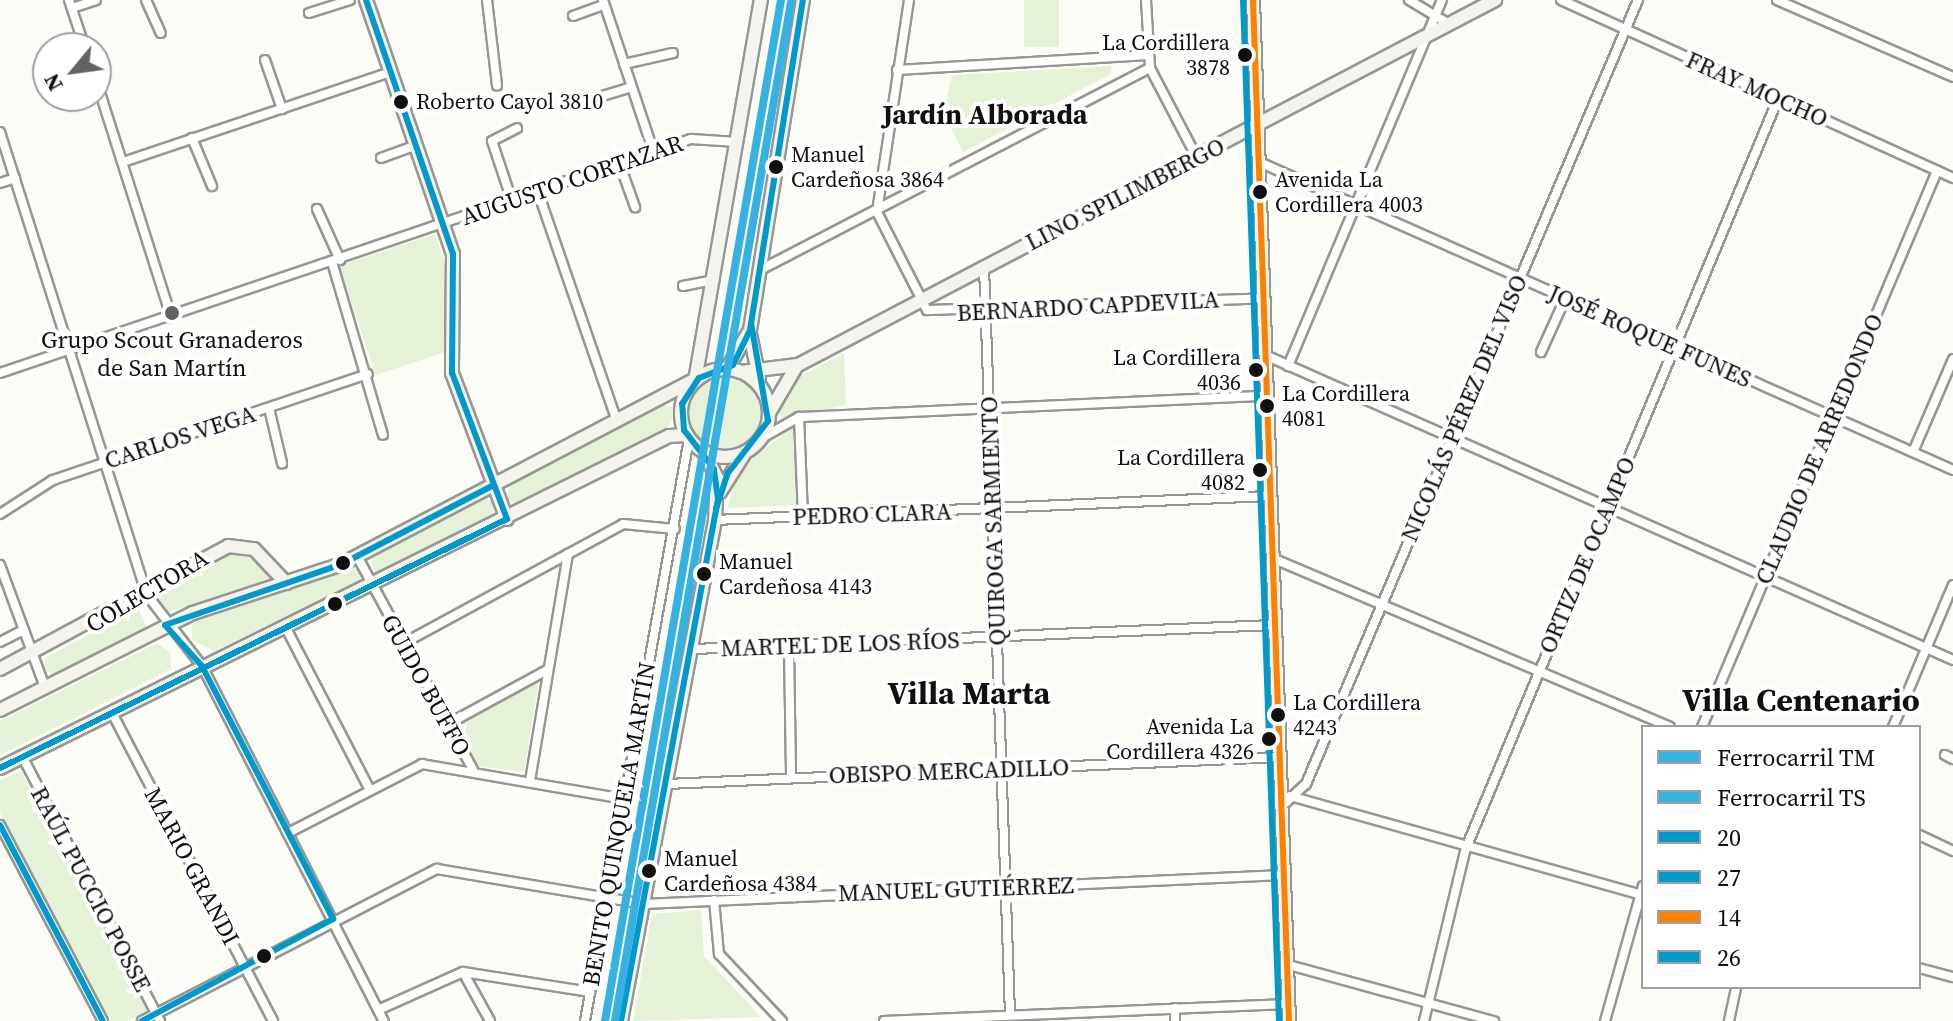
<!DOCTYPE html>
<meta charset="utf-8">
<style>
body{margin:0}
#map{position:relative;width:1953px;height:1021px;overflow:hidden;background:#fcfcf7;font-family:"Source Serif 4",serif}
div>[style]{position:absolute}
.green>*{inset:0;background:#e5f2d8;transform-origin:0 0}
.round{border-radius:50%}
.roads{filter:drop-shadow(2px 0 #969694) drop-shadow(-2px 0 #969694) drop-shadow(0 2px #969694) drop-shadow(0 -2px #969694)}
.minor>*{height:8px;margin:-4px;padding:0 4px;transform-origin:4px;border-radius:4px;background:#fffffe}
.secondary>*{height:12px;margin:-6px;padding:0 6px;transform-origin:6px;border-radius:6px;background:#f5f4ec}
.secondary>.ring{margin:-6px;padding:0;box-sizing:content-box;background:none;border:12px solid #f5f4ec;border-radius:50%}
.bus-1>*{height:6px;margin:-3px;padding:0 3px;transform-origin:3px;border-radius:3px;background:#0099cb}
.bus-2>*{height:6px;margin:-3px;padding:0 3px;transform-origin:3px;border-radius:3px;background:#0099cb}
.bus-3>*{height:6px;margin:-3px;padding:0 3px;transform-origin:3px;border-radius:3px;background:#ff8100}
.bus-4>*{height:6px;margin:-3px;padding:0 3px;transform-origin:3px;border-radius:3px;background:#0099cb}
.rail-1>*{height:8px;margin:-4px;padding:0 4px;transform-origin:4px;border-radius:4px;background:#35b2e2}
.rail-2>*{height:8px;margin:-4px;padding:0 4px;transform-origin:4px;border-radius:4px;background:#35b2e2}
.dots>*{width:22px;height:22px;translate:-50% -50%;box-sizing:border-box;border:4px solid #fff;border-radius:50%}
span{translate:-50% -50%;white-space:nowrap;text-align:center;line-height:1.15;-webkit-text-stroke:8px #fff;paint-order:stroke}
.bus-label{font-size:22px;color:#101010}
.right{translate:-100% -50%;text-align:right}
.left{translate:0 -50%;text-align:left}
.street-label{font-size:24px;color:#101010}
.poi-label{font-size:24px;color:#101010}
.quarter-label{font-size:28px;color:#101010;font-weight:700}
.district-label{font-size:32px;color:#101010;font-weight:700}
.legend{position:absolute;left:1641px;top:725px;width:280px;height:264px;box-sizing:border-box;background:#fff;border:2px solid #9f9f9f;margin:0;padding:10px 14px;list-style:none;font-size:24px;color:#101010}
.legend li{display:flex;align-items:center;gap:16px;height:40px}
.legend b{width:40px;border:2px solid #9f9f9f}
.north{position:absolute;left:32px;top:32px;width:80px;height:80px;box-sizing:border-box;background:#fff;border:2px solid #9f9f9f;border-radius:50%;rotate:241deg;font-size:22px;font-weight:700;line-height:32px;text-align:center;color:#101010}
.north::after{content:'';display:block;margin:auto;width:28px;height:36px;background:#636361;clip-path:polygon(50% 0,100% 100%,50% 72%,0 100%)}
</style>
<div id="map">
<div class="green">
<i style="left:1024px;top:0;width:35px;height:47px"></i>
<i style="clip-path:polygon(1111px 66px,1111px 74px,963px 152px,943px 113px,952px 75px)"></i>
<i style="clip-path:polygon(435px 234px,449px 275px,448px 351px,376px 375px,339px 266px)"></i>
<i style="clip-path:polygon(844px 353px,846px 405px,781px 418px,778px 405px,788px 383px)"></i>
<i class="round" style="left:688px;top:376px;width:74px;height:74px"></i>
<i style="clip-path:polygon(657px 402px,677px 409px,666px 431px,519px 506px,508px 499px,508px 486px)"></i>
<i style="clip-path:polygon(796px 424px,798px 505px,728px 508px,736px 472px)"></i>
<i style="clip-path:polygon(484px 497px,493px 503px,493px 518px,379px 574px,373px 569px,372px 556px)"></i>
<i style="clip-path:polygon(236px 551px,270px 571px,269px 582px,164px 613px,156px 596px)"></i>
<i style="clip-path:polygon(347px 568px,359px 569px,360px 582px,214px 651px,192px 640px,192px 625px,203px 614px)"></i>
<i style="clip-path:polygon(139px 609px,147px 628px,55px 675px,45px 670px,46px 657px)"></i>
<i style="clip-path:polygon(157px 643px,170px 653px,171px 669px,0 755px,0 721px)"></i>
<i style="clip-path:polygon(539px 680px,524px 772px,478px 766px,456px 725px)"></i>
<i style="clip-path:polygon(21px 771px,147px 1011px,127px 1021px,107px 1021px,0 813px,0 781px)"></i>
<i style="clip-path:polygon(701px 910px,704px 956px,761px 1017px,633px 1021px,652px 914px)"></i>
</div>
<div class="roads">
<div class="minor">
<i style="left:69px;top:0;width:51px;rotate:71.6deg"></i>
<i style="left:146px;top:0;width:36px;rotate:66deg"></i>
<i style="left:487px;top:0;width:86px;rotate:83.3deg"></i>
<i style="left:603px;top:0;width:161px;rotate:71.6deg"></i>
<i style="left:909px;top:0;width:214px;rotate:98.6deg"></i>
<i style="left:877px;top:212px;width:110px;rotate:63deg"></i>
<i style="left:927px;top:310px;width:336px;rotate:-2deg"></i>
<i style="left:1146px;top:0;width:68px;rotate:86.6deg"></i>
<i style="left:1150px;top:68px;width:102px;rotate:62.4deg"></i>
<i style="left:1409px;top:0;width:47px;rotate:31deg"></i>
<i style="left:1561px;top:0;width:431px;rotate:24.4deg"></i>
<i style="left:1777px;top:0;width:192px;rotate:23.6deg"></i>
<i style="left:72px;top:8px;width:25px;rotate:-18deg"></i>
<i style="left:309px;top:13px;width:43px;rotate:-17.6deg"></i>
<i style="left:573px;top:16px;width:33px;rotate:-20deg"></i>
<i style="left:265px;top:60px;width:52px;rotate:70.9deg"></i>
<i style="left:624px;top:64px;width:50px;rotate:-12.7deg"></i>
<i style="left:897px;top:70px;width:252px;rotate:-3.4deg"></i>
<i style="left:96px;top:80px;width:249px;rotate:72.4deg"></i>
<i style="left:579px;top:103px;width:55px;rotate:-16.8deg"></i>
<i style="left:0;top:132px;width:486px;rotate:72.4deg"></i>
<i style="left:147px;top:595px;width:90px;rotate:52.2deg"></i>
<i style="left:202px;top:666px;width:399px;rotate:62.9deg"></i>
<i style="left:192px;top:138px;width:52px;rotate:67.4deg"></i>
<i style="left:381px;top:158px;width:38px;rotate:-20deg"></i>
<i style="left:123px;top:162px;width:283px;rotate:-18.6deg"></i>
<i style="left:1259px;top:162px;width:759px;rotate:23.93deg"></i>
<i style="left:620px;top:165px;width:45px;rotate:70.3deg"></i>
<i style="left:0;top:183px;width:16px;rotate:-18deg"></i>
<i style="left:538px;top:192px;width:240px;rotate:71deg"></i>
<i style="left:512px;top:201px;width:63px;rotate:-108.4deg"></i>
<i style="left:492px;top:141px;width:28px;rotate:-27deg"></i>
<i style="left:317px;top:209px;width:56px;rotate:65.7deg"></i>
<i style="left:332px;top:262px;width:180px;rotate:73.6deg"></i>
<i style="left:984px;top:266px;width:749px;rotate:88.01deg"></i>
<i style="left:760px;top:270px;width:439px;rotate:-27.4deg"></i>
<i style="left:683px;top:286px;width:32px;rotate:-11deg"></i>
<i style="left:1541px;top:352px;width:58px;rotate:-65.6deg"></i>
<i style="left:1265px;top:355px;width:753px;rotate:23.91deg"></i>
<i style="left:1288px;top:366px;width:397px;rotate:-67.2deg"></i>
<i style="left:0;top:373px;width:730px;rotate:-18.71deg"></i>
<i style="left:691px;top:139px;width:46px;rotate:3.7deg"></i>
<i style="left:269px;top:408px;width:57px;rotate:76.7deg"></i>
<i style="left:799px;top:417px;width:100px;rotate:87.7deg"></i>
<i style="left:762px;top:438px;width:43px;rotate:-29.6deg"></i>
<i style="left:799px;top:417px;width:468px;rotate:-2.6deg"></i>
<i style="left:1913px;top:452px;width:101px;rotate:-66.7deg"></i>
<i style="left:0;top:514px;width:63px;rotate:-32.7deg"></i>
<i style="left:53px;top:480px;width:332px;rotate:-18.6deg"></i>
<i style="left:715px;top:520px;width:556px;rotate:-2.48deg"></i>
<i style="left:357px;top:556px;width:243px;rotate:61.5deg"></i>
<i style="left:1272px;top:558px;width:432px;rotate:23deg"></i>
<i style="left:0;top:565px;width:130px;rotate:69.8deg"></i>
<i style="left:287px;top:630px;width:180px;rotate:62.6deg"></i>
<i style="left:0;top:642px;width:25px;rotate:-27deg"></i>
<i style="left:404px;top:643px;width:249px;rotate:-28.5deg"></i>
<i style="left:623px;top:524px;width:52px;rotate:5.5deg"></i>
<i style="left:789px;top:647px;width:131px;rotate:89.1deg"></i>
<i style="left:694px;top:649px;width:580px;rotate:-2.37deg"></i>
<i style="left:111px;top:711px;width:350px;rotate:62.4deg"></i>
<i style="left:448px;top:724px;width:113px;rotate:-28.6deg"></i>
<i style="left:1702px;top:727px;width:604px;rotate:-67.09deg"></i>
<i style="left:1893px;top:727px;width:154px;rotate:-67.1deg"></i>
<i style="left:1945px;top:755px;width:9px;rotate:27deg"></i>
<i style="left:22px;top:756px;width:299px;rotate:62.5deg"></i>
<i style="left:530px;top:781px;width:230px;rotate:-80.5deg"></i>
<i style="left:667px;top:784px;width:613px;rotate:-2.53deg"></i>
<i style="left:1290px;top:796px;width:367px;rotate:15.7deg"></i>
<i style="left:1281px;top:807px;width:34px;rotate:-43deg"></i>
<i style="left:1306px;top:784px;width:851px;rotate:-67.05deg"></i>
<i style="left:0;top:825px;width:221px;rotate:62.3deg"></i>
<i style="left:288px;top:833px;width:151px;rotate:-27.2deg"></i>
<i style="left:422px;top:764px;width:200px;rotate:9.8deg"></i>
<i style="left:1919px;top:835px;width:38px;rotate:25deg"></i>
<i style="left:714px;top:900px;width:54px;rotate:84.7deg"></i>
<i style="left:719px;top:954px;width:92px;rotate:46.8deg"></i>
<i style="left:1285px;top:964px;width:217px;rotate:15.3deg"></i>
<i style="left:1919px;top:968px;width:35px;rotate:15deg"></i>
<i style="left:463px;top:972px;width:56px;rotate:61.1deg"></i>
<i style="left:1175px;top:1008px;width:13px;rotate:90deg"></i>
<i style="left:378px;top:1010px;width:93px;rotate:-24.1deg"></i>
<i style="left:463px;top:972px;width:129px;rotate:8.9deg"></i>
<i style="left:142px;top:1021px;width:332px;rotate:-27.3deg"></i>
<i style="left:437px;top:869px;width:210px;rotate:9.6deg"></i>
<i style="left:644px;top:904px;width:640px;rotate:-2.6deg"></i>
<i style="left:585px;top:1021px;width:591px;rotate:-79.87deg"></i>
<i style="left:884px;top:1021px;width:404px;rotate:-2.4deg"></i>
<i style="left:1424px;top:1021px;width:178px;rotate:-76.4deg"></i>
<i style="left:1466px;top:848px;width:811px;rotate:-67.39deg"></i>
<i style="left:1605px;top:1021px;width:140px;rotate:-74.3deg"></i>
<i style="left:1729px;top:1021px;width:35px;rotate:-78deg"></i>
</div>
<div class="secondary">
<i style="left:366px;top:0;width:268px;rotate:71.1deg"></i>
<i style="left:453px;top:254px;width:119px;rotate:90.5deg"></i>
<i style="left:452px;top:373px;width:156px;rotate:69.4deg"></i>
<i style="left:1253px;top:0;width:1022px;rotate:87.98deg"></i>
<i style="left:750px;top:334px;width:45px;rotate:78.4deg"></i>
<i class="ring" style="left:681px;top:369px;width:76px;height:76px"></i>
<i style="left:727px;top:369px;width:45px;rotate:-59.5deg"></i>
<i style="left:750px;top:330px;width:334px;rotate:-80.9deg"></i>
<i style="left:741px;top:372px;width:57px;rotate:-7deg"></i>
<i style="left:798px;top:365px;width:787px;rotate:-27.64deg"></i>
<i style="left:695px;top:381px;width:387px;rotate:-80.2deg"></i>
<i style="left:769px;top:413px;width:53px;rotate:-59.6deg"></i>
<i style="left:720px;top:492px;width:45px;rotate:-57.7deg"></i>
<i style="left:0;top:669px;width:259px;rotate:-28.3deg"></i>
<i style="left:228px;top:546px;width:26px;rotate:7deg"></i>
<i style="left:254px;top:549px;width:47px;rotate:46.7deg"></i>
<i style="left:0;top:710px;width:216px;rotate:-26.7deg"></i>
<i style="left:193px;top:613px;width:157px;rotate:-18.2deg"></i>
<i style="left:342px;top:564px;width:407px;rotate:-27.6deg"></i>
<i style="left:0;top:768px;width:747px;rotate:-26.39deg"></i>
<i style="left:669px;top:436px;width:18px;rotate:-3deg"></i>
<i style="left:621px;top:1021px;width:510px;rotate:-79.37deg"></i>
<i style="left:715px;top:520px;width:42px;rotate:-87.3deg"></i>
<i style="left:717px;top:478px;width:28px;rotate:-116deg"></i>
</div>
</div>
<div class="bus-1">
<i style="left:0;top:768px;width:565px;rotate:-26.16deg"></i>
<i style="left:507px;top:519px;width:156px;rotate:-110.6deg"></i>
<i style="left:452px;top:373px;width:119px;rotate:-89.5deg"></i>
<i style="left:453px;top:254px;width:268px;rotate:-108.9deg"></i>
<i style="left:0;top:825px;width:221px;rotate:62.3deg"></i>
<i style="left:142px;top:1021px;width:217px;rotate:-28.1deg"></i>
<i style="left:333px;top:919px;width:285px;rotate:-117.4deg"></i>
<i style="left:202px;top:666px;width:55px;rotate:-132.1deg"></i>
<i style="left:165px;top:625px;width:187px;rotate:-19deg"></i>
<i style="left:342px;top:564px;width:169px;rotate:-27.5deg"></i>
</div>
<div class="bus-2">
<i style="left:716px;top:509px;width:38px;rotate:-72deg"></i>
<i style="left:728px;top:473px;width:66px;rotate:-52.4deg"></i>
<i style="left:768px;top:421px;width:99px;rotate:-99.8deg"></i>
<i style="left:621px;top:1021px;width:531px;rotate:-79.47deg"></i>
<i style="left:718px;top:499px;width:30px;rotate:-98deg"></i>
<i style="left:714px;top:469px;width:49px;rotate:-127.6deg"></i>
<i style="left:684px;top:430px;width:26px;rotate:-94deg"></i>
<i style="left:682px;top:404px;width:31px;rotate:-57deg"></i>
<i style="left:699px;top:378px;width:36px;rotate:-21deg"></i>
<i style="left:733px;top:365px;width:39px;rotate:-64deg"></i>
<i style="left:750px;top:330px;width:334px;rotate:-80.9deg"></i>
</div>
<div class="bus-3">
<i style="left:1253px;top:0;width:1022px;rotate:87.98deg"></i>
</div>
<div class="bus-4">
<i style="left:1243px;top:0;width:1022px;rotate:87.98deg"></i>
</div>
<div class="rail-1">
<i style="left:605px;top:1021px;width:1036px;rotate:-80.22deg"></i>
</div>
<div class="rail-2">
<i style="left:615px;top:1021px;width:1034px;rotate:-80.2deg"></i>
</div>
<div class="dots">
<i style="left:1245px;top:55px;background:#101010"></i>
<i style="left:401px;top:102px;background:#101010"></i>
<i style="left:776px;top:167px;background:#101010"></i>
<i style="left:1260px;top:192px;background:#101010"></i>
<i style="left:172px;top:313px;background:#636361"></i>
<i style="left:1256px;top:370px;background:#101010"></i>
<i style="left:1267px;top:406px;background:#101010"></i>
<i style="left:1260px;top:470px;background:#101010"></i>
<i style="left:343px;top:563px;background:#101010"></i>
<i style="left:704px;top:574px;background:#101010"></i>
<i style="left:335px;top:604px;background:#101010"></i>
<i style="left:1278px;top:715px;background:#101010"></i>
<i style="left:1269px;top:739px;background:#101010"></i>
<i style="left:649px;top:871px;background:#101010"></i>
<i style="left:264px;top:956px;background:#101010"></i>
</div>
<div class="bus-label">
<span class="right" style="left:1230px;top:55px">La Cordillera<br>3878</span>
<span class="left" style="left:416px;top:102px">Roberto Cayol 3810</span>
<span class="left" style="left:791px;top:167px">Manuel<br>Cardeñosa 3864</span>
<span class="left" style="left:1275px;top:192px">Avenida La<br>Cordillera 4003</span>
<span class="right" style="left:1241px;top:370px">La Cordillera<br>4036</span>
<span class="left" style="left:1282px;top:406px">La Cordillera<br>4081</span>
<span class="right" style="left:1245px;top:470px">La Cordillera<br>4082</span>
<span class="left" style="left:719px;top:574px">Manuel<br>Cardeñosa 4143</span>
<span class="left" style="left:1293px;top:715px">La Cordillera<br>4243</span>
<span class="right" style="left:1254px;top:739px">Avenida La<br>Cordillera 4326</span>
<span class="left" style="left:664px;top:871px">Manuel<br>Cardeñosa 4384</span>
</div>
<div class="street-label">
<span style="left:1757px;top:89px;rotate:24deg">FRAY MOCHO</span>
<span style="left:572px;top:180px;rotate:-19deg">AUGUSTO CORTAZAR</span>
<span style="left:1125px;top:194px;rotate:-27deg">LINO SPILIMBERGO</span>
<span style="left:1088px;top:306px;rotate:-3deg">BERNARDO CAPDEVILA</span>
<span style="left:1650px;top:336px;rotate:24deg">JOSÉ ROQUE FUNES</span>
<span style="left:1464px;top:408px;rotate:-67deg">NICOLÁS PÉREZ DEL VISO</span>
<span style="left:180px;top:437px;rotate:-18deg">CARLOS VEGA</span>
<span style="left:1819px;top:449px;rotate:-67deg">CLAUDIO DE ARREDONDO</span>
<span style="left:872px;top:514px;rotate:-2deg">PEDRO CLARA</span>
<span style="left:993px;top:521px;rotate:-92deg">QUIROGA SARMIENTO</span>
<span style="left:1587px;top:555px;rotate:-67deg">ORTIZ DE OCAMPO</span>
<span style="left:147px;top:591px;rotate:-31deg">COLECTORA</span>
<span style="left:840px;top:644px;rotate:-2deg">MARTEL DE LOS RÍOS</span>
<span style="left:426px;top:685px;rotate:61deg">GUIDO BUFFO</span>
<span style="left:949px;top:771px;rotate:-2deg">OBISPO MERCADILLO</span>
<span style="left:619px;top:824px;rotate:-80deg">BENITO QUINQUELA MARTÍN</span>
<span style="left:192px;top:866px;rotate:62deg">MARIO GRANDI</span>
<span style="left:91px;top:889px;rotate:62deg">RAÚL PUCCIO POSSE</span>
<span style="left:956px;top:889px;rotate:-2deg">MANUEL GUTIÉRREZ</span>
</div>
<div class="poi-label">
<span style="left:172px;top:354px">Grupo Scout Granaderos<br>de San Martín</span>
</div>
<div class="quarter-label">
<span style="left:985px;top:114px">Jardín Alborada</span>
</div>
<div class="district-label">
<span style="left:969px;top:693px">Villa Marta</span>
<span style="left:1801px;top:700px">Villa Centenario</span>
</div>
<ul class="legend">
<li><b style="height:10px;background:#35b2e2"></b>Ferrocarril TM</li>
<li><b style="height:10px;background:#35b2e2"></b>Ferrocarril TS</li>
<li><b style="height:10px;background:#0099cb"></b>20</li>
<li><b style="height:10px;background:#0099cb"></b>27</li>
<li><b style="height:10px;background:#ff8100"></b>14</li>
<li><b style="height:10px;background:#0099cb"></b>26</li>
</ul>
<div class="north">N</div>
</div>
